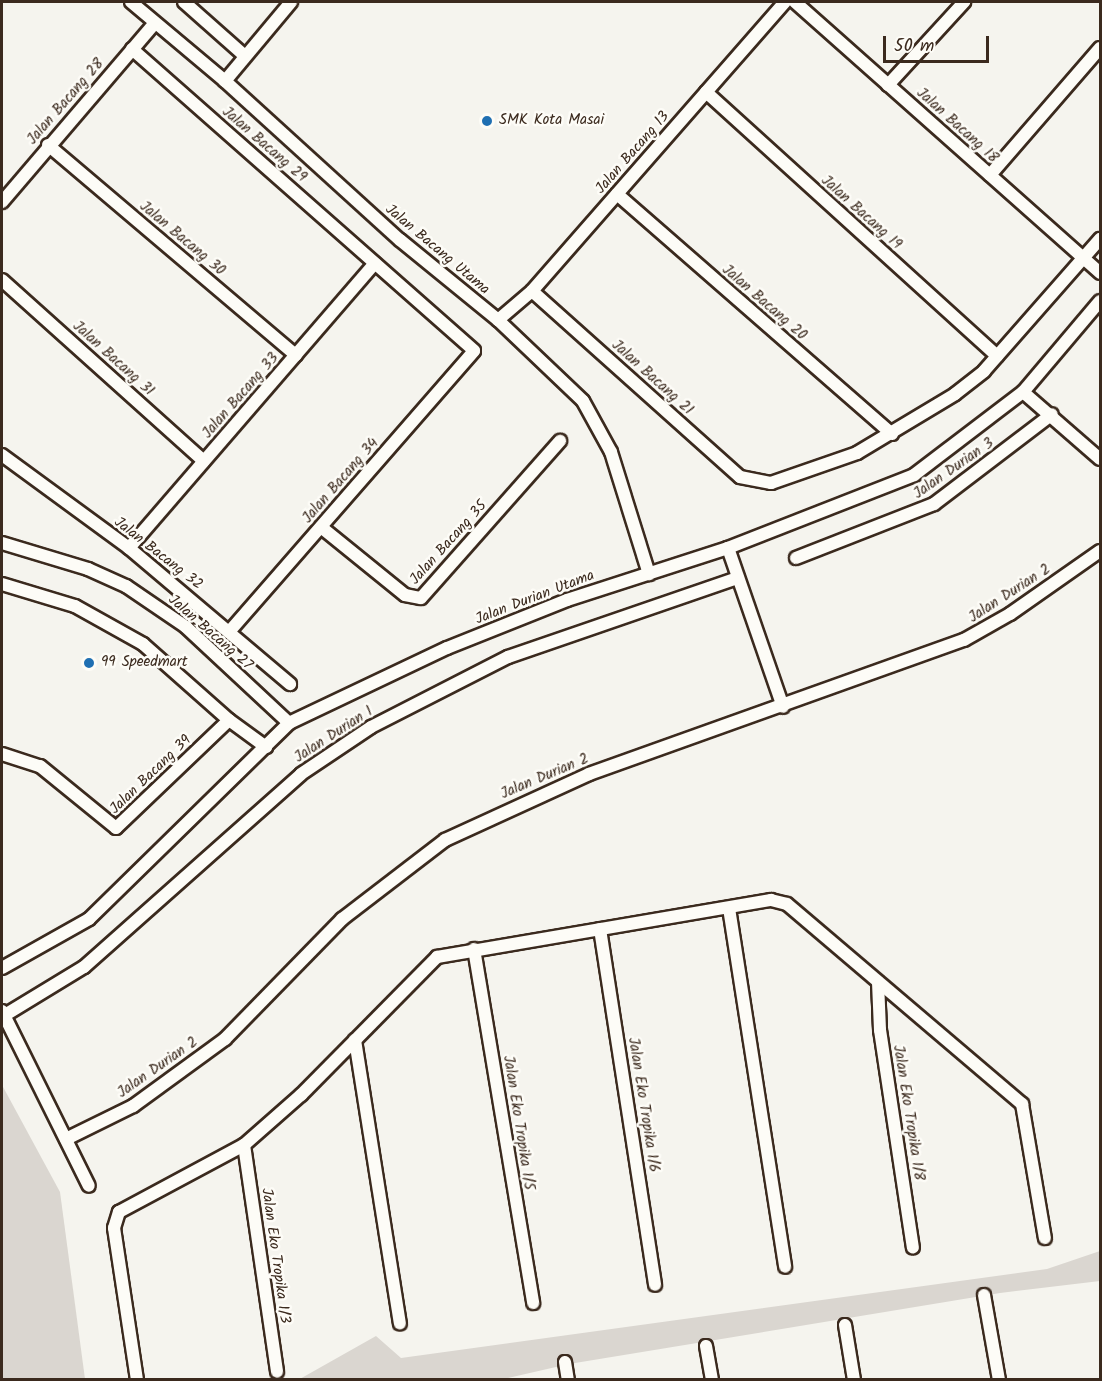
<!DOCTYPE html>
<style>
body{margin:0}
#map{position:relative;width:1102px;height:1381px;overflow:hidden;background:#f5f4ee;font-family:Kalam,sans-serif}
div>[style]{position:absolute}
.green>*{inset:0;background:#dad6d0}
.roads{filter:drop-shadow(2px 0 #3b2a1e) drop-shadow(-2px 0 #3b2a1e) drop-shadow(0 2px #3b2a1e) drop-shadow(0 -2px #3b2a1e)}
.minor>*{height:12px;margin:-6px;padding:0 6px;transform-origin:6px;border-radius:6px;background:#fdfcf7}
.dots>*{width:16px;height:16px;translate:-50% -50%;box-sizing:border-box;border:3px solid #fdfcf7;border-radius:50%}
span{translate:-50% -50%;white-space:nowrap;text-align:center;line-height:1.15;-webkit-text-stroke:5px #fdfcf7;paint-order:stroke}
.street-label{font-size:15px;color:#3b2a1e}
.poi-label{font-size:15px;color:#3b2a1e}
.left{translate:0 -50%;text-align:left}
.frame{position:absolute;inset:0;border:3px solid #3b2a1e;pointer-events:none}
.scale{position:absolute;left:883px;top:36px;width:106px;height:27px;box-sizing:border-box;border:3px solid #3b2a1e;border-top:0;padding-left:8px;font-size:18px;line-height:21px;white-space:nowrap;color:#3b2a1e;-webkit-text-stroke:4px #fdfcf7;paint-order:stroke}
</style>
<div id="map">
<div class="green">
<i style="clip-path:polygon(2px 1085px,60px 1192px,85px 1379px,2px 1379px)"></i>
<i style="clip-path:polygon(1100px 1251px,1100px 1281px,1000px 1293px,569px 1364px,504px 1379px,298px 1380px,376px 1336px,401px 1358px,1047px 1269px)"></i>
</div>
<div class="roads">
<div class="minor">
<i style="left:131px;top:2px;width:123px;rotate:40deg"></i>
<i style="left:225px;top:81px;width:236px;rotate:42.3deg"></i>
<i style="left:400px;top:240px;width:127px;rotate:39.2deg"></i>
<i style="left:498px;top:320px;width:117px;rotate:43.6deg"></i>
<i style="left:583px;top:401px;width:58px;rotate:61.2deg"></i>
<i style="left:611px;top:452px;width:128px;rotate:72.7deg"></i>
<i style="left:184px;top:2px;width:81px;rotate:41.5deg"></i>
<i style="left:795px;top:2px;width:408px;rotate:41.6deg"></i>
<i style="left:132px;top:49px;width:456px;rotate:41.4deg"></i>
<i style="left:474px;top:351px;width:371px;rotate:131.1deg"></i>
<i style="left:225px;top:81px;width:103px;rotate:-50.1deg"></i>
<i style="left:888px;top:85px;width:113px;rotate:-47.5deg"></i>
<i style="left:706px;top:92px;width:393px;rotate:42.2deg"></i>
<i style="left:48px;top:145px;width:325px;rotate:40.3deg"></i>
<i style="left:990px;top:175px;width:168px;rotate:-49.1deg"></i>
<i style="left:617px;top:194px;width:365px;rotate:41.1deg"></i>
<i style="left:2px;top:202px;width:235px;rotate:-49.5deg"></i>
<i style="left:2px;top:280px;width:271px;rotate:41.9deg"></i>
<i style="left:532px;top:291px;width:279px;rotate:41.8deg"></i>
<i style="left:740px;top:477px;width:32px;rotate:11deg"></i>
<i style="left:771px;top:483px;width:91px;rotate:-19.2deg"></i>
<i style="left:857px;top:453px;width:114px;rotate:-31deg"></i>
<i style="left:955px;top:394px;width:37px;rotate:-38deg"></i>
<i style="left:984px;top:371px;width:176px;rotate:-48.7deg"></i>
<i style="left:498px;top:320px;width:45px;rotate:-40.5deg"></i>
<i style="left:532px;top:291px;width:384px;rotate:-48.8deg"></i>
<i style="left:1023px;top:392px;width:102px;rotate:41deg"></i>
<i style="left:2px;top:455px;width:157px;rotate:36.2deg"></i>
<i style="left:129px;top:548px;width:211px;rotate:40.2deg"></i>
<i style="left:321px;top:527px;width:108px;rotate:39deg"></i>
<i style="left:405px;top:595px;width:16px;rotate:11deg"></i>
<i style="left:421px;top:598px;width:210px;rotate:-48.5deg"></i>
<i style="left:2px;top:543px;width:90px;rotate:16.8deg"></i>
<i style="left:88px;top:569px;width:42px;rotate:24.1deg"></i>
<i style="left:126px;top:586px;width:73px;rotate:34.3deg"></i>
<i style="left:186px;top:627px;width:141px;rotate:43deg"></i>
<i style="left:129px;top:548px;width:376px;rotate:-49.2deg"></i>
<i style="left:728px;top:548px;width:168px;rotate:70.9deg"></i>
<i style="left:796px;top:558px;width:148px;rotate:-21.4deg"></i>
<i style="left:934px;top:504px;width:148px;rotate:-37.3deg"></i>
<i style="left:2px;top:584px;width:76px;rotate:16.8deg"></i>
<i style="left:75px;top:606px;width:78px;rotate:29.2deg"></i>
<i style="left:143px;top:644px;width:115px;rotate:41.5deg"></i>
<i style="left:229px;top:720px;width:46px;rotate:36.1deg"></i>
<i style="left:2px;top:754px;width:40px;rotate:18deg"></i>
<i style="left:40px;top:766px;width:98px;rotate:39.2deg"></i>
<i style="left:116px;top:828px;width:156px;rotate:-43.7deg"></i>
<i style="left:729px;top:908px;width:363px;rotate:81.1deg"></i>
<i style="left:600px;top:929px;width:360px;rotate:81.2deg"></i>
<i style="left:474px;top:949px;width:359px;rotate:80.5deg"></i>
<i style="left:2px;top:968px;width:100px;rotate:-29.4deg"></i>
<i style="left:89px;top:919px;width:280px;rotate:-44.4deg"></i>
<i style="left:289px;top:723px;width:175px;rotate:-25.4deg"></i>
<i style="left:447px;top:648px;width:129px;rotate:-21.8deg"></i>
<i style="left:567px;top:600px;width:169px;rotate:-17.9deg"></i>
<i style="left:728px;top:548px;width:200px;rotate:-21.4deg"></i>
<i style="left:914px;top:475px;width:137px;rotate:-37.3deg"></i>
<i style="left:1023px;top:392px;width:119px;rotate:-49.8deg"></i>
<i style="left:878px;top:982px;width:48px;rotate:87.6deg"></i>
<i style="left:880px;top:1030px;width:220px;rotate:81.4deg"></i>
<i style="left:2px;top:1011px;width:195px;rotate:63.6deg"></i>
<i style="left:5px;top:1015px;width:92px;rotate:-31.3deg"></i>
<i style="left:84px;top:967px;width:290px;rotate:-41.6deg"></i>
<i style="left:301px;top:774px;width:84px;rotate:-33.9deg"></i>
<i style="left:371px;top:727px;width:154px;rotate:-27.1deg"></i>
<i style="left:508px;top:657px;width:243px;rotate:-19deg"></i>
<i style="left:355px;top:1040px;width:287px;rotate:81deg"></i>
<i style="left:66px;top:1139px;width:75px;rotate:-26.2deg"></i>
<i style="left:133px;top:1106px;width:114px;rotate:-36.1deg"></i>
<i style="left:225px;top:1039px;width:168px;rotate:-45.7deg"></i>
<i style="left:342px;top:919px;width:130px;rotate:-37.5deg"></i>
<i style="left:445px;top:840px;width:158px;rotate:-24.6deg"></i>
<i style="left:589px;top:774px;width:398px;rotate:-19.7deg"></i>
<i style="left:964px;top:640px;width:53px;rotate:-29.5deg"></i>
<i style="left:1010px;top:614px;width:110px;rotate:-35deg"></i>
<i style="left:244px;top:1145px;width:229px;rotate:81.7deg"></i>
<i style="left:984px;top:1295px;width:86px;rotate:80deg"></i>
<i style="left:845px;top:1325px;width:56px;rotate:80.7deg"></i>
<i style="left:706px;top:1346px;width:35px;rotate:80deg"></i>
<i style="left:565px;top:1362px;width:18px;rotate:81deg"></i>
<i style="left:137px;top:1380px;width:154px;rotate:-98.6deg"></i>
<i style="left:114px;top:1228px;width:17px;rotate:-73deg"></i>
<i style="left:119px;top:1212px;width:142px;rotate:-28.2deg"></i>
<i style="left:244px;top:1145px;width:76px;rotate:-41.3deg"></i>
<i style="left:301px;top:1095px;width:194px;rotate:-45.4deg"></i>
<i style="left:437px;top:957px;width:339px;rotate:-9.7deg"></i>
<i style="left:771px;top:900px;width:16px;rotate:14deg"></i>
<i style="left:787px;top:904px;width:309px;rotate:40.4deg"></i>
<i style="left:1022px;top:1104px;width:136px;rotate:80.3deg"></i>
</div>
</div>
<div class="dots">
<i style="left:487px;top:121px;background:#1f6fb2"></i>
<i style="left:89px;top:663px;background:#1f6fb2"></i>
</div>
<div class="street-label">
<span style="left:66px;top:102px;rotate:-49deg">Jalan Bacang 28</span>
<span style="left:957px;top:126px;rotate:42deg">Jalan Bacang 18</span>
<span style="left:264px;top:145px;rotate:41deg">Jalan Bacang 29</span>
<span style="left:633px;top:153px;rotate:-49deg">Jalan Bacang 13</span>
<span style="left:861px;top:213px;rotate:42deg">Jalan Bacang 19</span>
<span style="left:182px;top:239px;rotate:40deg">Jalan Bacang 30</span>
<span style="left:437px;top:250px;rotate:40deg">Jalan Bacang Utama</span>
<span style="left:764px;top:303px;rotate:41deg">Jalan Bacang 20</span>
<span style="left:113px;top:359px;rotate:42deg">Jalan Bacang 31</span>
<span style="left:652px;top:378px;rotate:42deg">Jalan Bacang 21</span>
<span style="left:241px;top:396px;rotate:-49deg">Jalan Bacang 33</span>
<span style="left:954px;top:469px;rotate:-35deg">Jalan Durian 3</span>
<span style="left:341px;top:481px;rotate:-49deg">Jalan Bacang 34</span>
<span style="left:449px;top:543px;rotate:-48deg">Jalan Bacang 35</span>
<span style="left:158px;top:554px;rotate:38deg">Jalan Bacang 32</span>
<span style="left:1010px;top:594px;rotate:-33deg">Jalan Durian 2</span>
<span style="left:535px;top:598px;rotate:-21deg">Jalan Durian Utama</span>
<span style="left:210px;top:633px;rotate:41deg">Jalan Bacang 27</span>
<span style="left:334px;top:735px;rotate:-33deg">Jalan Durian 1</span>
<span style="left:151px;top:775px;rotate:-44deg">Jalan Bacang 39</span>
<span style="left:545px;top:777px;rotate:-23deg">Jalan Durian 2</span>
<span style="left:158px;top:1068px;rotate:-35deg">Jalan Durian 2</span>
<span style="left:643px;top:1105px;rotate:81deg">Jalan Eko Tropika 1/6</span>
<span style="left:908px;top:1113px;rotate:81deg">Jalan Eko Tropika 1/8</span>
<span style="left:518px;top:1123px;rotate:81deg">Jalan Eko Tropika 1/5</span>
<span style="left:275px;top:1256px;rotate:82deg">Jalan Eko Tropika 1/3</span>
</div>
<div class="poi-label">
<span class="left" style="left:499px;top:121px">SMK Kota Masai</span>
<span class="left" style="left:101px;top:663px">99 Speedmart</span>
</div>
<div class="frame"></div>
<div class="scale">50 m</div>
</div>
